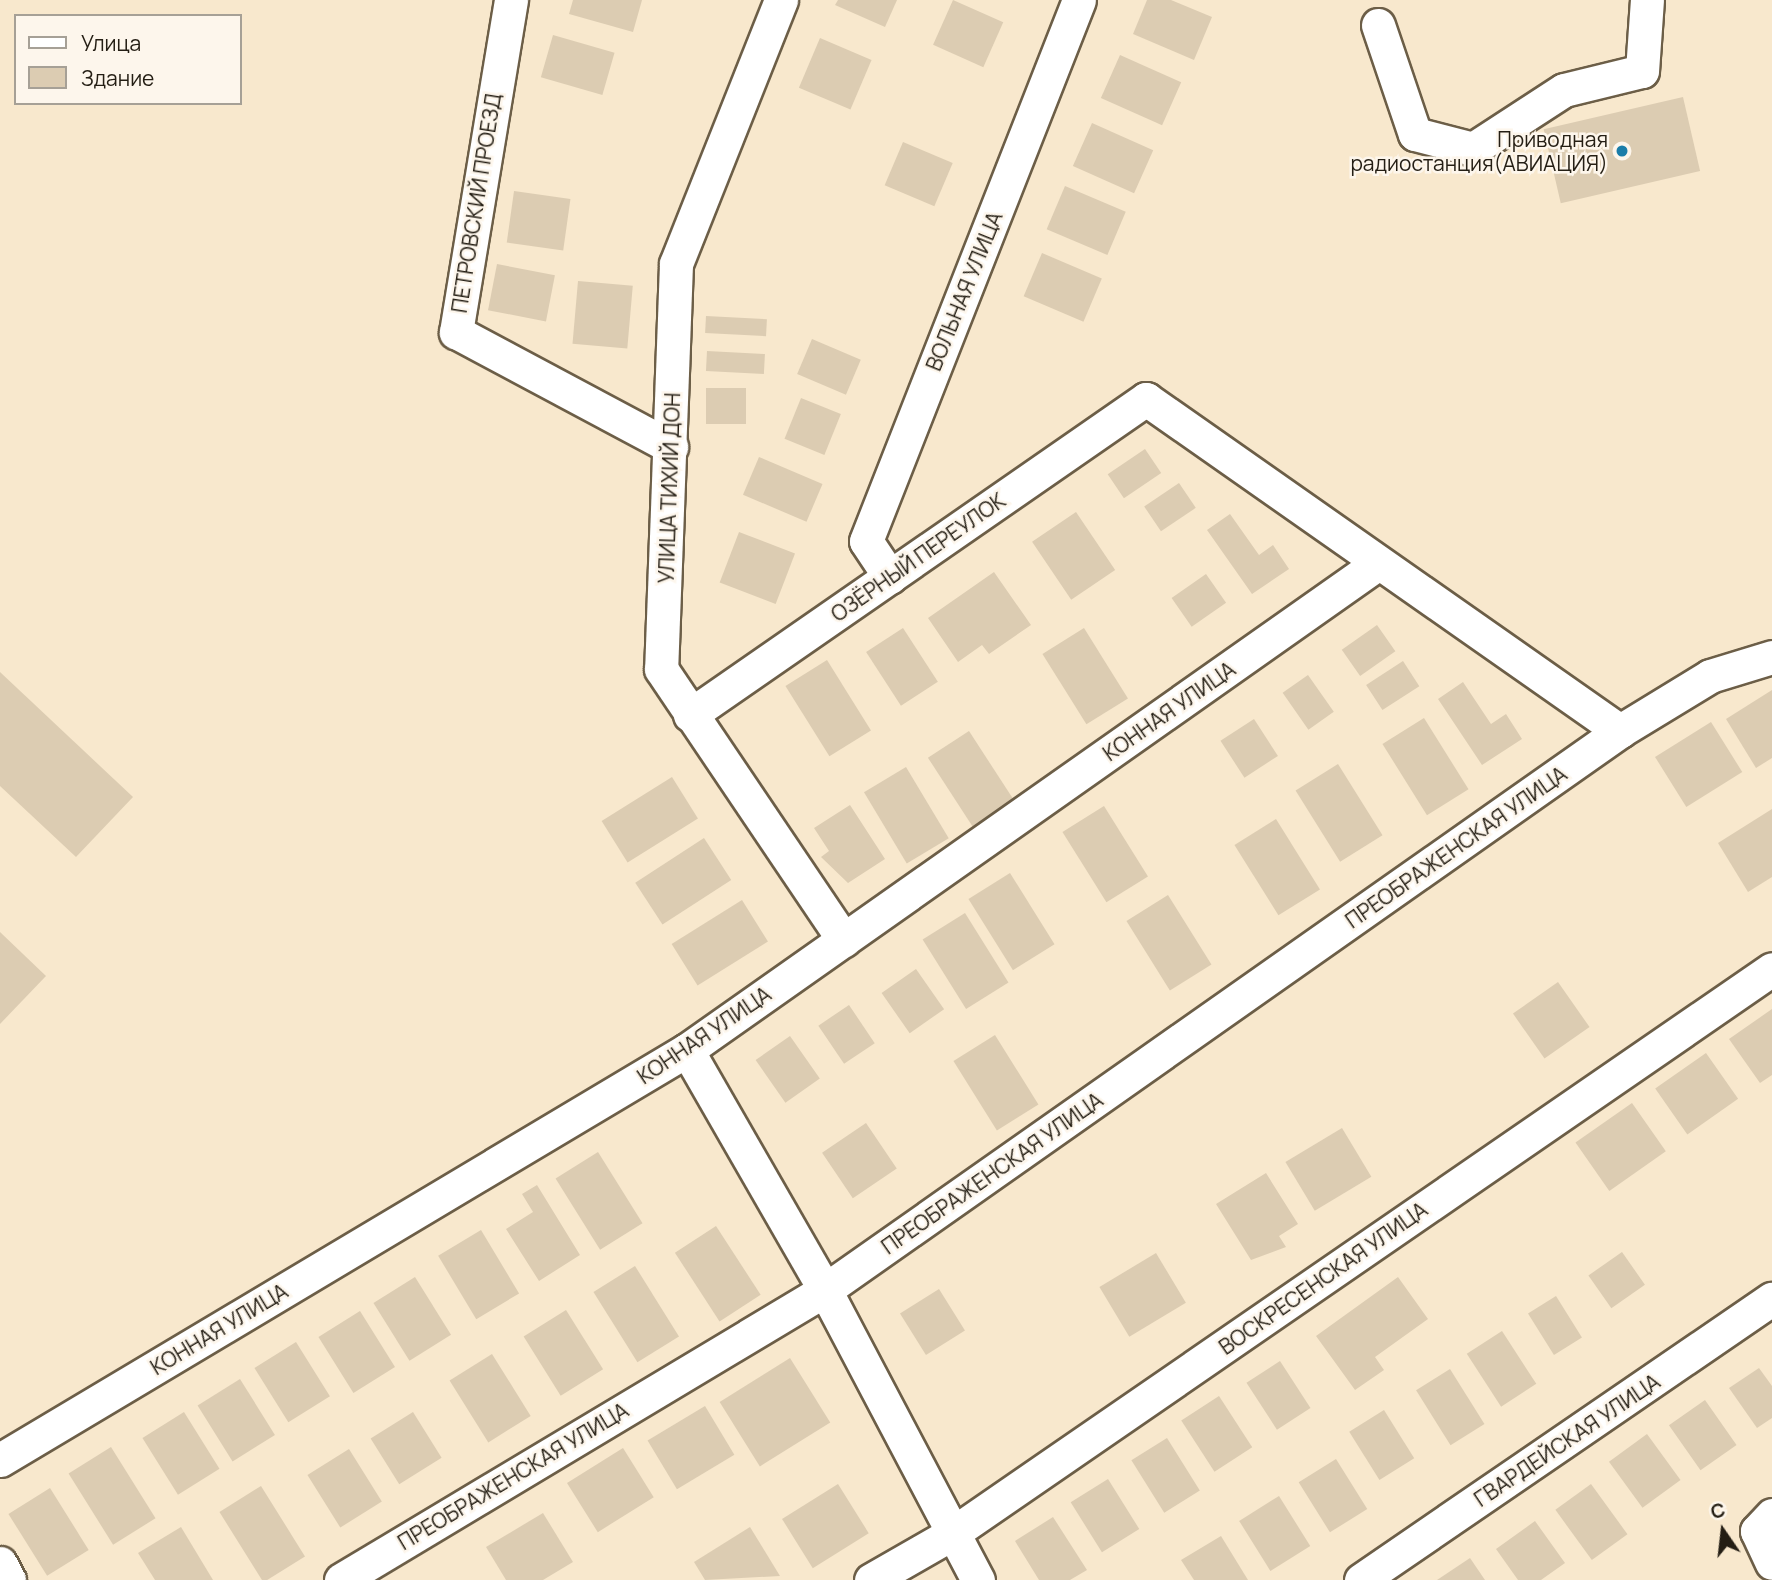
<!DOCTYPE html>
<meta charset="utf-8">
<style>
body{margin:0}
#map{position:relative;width:1772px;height:1580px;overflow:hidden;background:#f8e8cd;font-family:Manrope,sans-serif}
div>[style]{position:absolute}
.building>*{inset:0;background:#dcccb2;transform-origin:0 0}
.roads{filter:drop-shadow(2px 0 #6c5e47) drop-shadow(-2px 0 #6c5e47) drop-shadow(0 2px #6c5e47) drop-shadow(0 -2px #6c5e47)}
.minor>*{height:33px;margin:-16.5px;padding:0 16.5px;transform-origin:16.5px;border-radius:16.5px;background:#fff}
.dots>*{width:19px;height:19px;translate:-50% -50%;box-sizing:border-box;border:4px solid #fdf6ec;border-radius:50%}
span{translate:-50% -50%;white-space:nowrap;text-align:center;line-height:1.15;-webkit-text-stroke:5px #fdf6ec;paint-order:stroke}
.poi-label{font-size:21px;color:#241e14}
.right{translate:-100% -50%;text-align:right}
.street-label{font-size:21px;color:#241e14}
.legend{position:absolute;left:14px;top:14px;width:228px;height:91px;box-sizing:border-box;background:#fdf6ec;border:2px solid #a6a096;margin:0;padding:9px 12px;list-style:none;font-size:21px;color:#241e14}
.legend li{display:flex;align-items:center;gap:14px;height:35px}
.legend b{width:35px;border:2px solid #a6a096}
.north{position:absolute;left:1688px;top:1496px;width:70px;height:70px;-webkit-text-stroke:5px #fdf6ec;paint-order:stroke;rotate:346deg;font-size:19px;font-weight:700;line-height:28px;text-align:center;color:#241e14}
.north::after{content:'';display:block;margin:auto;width:24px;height:32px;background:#241e14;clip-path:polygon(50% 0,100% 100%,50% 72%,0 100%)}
</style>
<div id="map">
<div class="building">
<i style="clip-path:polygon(573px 0,642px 0,633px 32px,569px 14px)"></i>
<i style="clip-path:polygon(838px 0,897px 0,885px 27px,835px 5px)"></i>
<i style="left:953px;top:0;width:55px;height:49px;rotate:24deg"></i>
<i style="clip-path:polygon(1147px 0,1171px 0,1212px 17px,1194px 60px,1133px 34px)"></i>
<i style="left:553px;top:35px;width:64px;height:44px;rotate:16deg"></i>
<i style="left:820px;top:38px;width:56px;height:54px;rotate:23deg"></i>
<i style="left:1120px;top:55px;width:67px;height:47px;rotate:24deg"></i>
<i style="left:1683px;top:97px;width:76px;height:143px;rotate:77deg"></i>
<i style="left:1092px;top:123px;width:67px;height:47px;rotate:24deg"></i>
<i style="left:903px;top:142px;width:54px;height:47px;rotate:23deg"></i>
<i style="left:1065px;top:186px;width:66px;height:47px;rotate:23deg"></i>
<i style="left:514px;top:191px;width:57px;height:52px;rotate:8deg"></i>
<i style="left:1042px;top:253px;width:65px;height:47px;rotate:23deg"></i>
<i style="left:497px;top:264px;width:59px;height:47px;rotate:11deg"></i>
<i style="left:578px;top:281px;width:55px;height:63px;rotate:5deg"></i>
<i style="left:706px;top:316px;width:61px;height:17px;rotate:3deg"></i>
<i style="left:812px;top:339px;width:53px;height:38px;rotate:23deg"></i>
<i style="left:707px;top:351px;width:58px;height:20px;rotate:3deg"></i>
<i style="left:706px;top:388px;width:40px;height:36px"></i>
<i style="left:801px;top:398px;width:43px;height:44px;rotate:22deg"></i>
<i style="left:1145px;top:449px;width:29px;height:45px;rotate:56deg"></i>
<i style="left:759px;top:457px;width:69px;height:41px;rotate:23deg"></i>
<i style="left:1179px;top:483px;width:30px;height:42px;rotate:56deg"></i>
<i style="left:1076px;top:512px;width:70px;height:53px;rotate:56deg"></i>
<i style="clip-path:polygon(1230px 514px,1259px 555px,1273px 545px,1289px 569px,1252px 594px,1207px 530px)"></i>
<i style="left:739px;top:532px;width:60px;height:54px;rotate:21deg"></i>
<i style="clip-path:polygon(994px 572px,1031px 625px,989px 654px,982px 645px,958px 662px,928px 618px)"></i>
<i style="left:1206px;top:574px;width:35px;height:42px;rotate:55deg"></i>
<i style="left:1377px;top:625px;width:32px;height:43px;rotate:55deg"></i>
<i style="left:903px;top:628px;width:64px;height:44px;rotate:57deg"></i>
<i style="left:1084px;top:628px;width:83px;height:49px;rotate:58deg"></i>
<i style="left:827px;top:660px;width:83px;height:49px;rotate:58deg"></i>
<i style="left:1403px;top:661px;width:30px;height:44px;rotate:57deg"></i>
<i style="clip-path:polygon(0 672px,133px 797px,76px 857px,0 786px)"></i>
<i style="left:1308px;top:675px;width:45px;height:31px;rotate:55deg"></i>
<i style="clip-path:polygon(1463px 682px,1491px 724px,1506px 714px,1522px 739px,1482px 765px,1438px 699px)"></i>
<i style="clip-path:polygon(1772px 690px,1772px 758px,1756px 768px,1726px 719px)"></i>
<i style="left:1424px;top:718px;width:84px;height:49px;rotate:58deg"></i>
<i style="left:1254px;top:719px;width:44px;height:40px;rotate:57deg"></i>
<i style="left:1711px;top:722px;width:59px;height:66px;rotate:58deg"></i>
<i style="left:969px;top:731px;width:82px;height:49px;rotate:57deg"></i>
<i style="left:1338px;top:764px;width:84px;height:50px;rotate:58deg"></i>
<i style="left:906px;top:767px;width:83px;height:49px;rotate:59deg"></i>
<i style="left:672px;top:777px;width:49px;height:83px;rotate:58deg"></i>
<i style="clip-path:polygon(850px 805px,885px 859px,848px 883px,821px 857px,829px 851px,814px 828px)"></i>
<i style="left:1104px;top:806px;width:83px;height:49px;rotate:58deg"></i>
<i style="clip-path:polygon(1772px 809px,1772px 877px,1748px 892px,1718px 843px)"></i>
<i style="left:1276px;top:819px;width:83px;height:49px;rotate:58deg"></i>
<i style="left:704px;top:838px;width:50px;height:82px;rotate:57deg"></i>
<i style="left:1010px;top:873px;width:84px;height:49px;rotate:58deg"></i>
<i style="left:1168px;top:895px;width:82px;height:49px;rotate:58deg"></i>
<i style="left:742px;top:900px;width:49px;height:83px;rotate:58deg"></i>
<i style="left:965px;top:913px;width:82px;height:50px;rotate:58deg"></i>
<i style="clip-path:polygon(0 932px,46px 976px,0 1024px)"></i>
<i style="left:916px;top:969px;width:49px;height:42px;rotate:55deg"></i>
<i style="left:1558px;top:982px;width:55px;height:55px;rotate:55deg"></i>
<i style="left:849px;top:1005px;width:46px;height:37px;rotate:56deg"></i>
<i style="clip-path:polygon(1772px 1009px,1772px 1075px,1760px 1083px,1729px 1039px)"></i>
<i style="left:995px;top:1035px;width:82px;height:49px;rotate:58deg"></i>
<i style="left:790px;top:1036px;width:52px;height:42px;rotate:55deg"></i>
<i style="left:1706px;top:1053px;width:56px;height:62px;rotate:55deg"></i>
<i style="left:1632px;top:1103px;width:59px;height:69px;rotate:55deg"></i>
<i style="left:866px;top:1123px;width:55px;height:53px;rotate:56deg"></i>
<i style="left:1342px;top:1128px;width:57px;height:66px;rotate:59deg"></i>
<i style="left:598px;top:1152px;width:84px;height:50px;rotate:58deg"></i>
<i style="clip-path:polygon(1266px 1173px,1298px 1224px,1279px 1236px,1286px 1247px,1251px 1260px,1216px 1204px)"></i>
<i style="clip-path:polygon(537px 1185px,580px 1255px,539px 1281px,506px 1229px,533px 1212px,522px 1194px)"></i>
<i style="left:716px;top:1226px;width:82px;height:49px;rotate:57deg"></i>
<i style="left:481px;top:1230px;width:74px;height:50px;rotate:59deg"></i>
<i style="left:1622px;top:1252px;width:40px;height:41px;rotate:55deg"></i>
<i style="left:1156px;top:1253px;width:58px;height:66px;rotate:59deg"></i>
<i style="left:635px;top:1266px;width:83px;height:49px;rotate:58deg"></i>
<i style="left:415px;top:1277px;width:68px;height:49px;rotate:58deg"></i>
<i style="clip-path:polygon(1398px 1277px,1428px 1319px,1375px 1357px,1384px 1370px,1355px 1390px,1316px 1336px)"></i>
<i style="left:939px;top:1289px;width:49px;height:46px;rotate:58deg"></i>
<i style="left:1556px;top:1296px;width:49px;height:33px;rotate:58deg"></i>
<i style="left:566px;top:1310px;width:70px;height:50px;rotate:58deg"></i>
<i style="left:360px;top:1311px;width:66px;height:49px;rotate:58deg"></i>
<i style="left:1502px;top:1331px;width:63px;height:42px;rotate:57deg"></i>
<i style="left:296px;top:1342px;width:64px;height:49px;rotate:58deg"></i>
<i style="left:492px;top:1354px;width:73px;height:50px;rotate:58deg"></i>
<i style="left:790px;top:1358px;width:76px;height:83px;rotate:58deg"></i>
<i style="left:1280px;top:1361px;width:56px;height:40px;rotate:57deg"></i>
<i style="clip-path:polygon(1759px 1368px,1772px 1386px,1772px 1418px,1757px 1428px,1729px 1388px)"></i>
<i style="left:1450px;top:1369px;width:65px;height:40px;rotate:58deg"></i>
<i style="left:240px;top:1379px;width:66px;height:50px;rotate:58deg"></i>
<i style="left:1219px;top:1396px;width:61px;height:45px;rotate:57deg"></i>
<i style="left:1705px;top:1400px;width:55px;height:44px;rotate:55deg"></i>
<i style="left:705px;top:1406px;width:57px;height:67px;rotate:59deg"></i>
<i style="left:1384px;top:1410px;width:57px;height:41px;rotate:58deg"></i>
<i style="left:184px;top:1412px;width:67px;height:49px;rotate:58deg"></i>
<i style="left:413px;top:1412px;width:54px;height:50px;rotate:58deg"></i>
<i style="left:1647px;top:1434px;width:57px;height:47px;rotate:54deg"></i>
<i style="left:1167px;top:1438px;width:62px;height:42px;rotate:58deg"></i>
<i style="left:111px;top:1447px;width:84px;height:50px;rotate:58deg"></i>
<i style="left:623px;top:1448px;width:58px;height:66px;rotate:58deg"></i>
<i style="left:349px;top:1449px;width:62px;height:49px;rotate:58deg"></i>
<i style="left:1336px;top:1459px;width:59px;height:44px;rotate:58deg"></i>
<i style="left:1108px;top:1479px;width:59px;height:44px;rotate:58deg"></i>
<i style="left:838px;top:1484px;width:58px;height:66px;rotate:58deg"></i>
<i style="left:1591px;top:1484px;width:62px;height:44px;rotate:54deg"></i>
<i style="left:261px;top:1486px;width:83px;height:49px;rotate:58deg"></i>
<i style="left:50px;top:1488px;width:73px;height:49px;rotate:58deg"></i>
<i style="left:1279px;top:1496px;width:59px;height:47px;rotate:58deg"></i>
<i style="clip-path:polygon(543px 1513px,573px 1562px,543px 1580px,506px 1580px,486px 1547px)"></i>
<i style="clip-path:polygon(1053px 1517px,1087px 1570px,1070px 1580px,1039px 1580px,1015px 1541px)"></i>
<i style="clip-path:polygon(1535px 1521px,1565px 1563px,1541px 1580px,1518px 1580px,1496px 1549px)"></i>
<i style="clip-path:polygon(181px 1527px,213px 1580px,155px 1580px,138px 1553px)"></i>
<i style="clip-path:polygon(750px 1527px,780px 1576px,705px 1580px,694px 1562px)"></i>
<i style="clip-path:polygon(1221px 1536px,1248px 1580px,1194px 1580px,1181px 1560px)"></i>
<i style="clip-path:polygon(1470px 1558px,1485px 1580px,1437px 1580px)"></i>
</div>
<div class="roads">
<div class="minor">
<i style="left:511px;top:0;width:337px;rotate:99.4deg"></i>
<i style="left:456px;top:332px;width:244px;rotate:28.1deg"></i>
<i style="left:781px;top:0;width:284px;rotate:111.7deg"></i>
<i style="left:676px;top:264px;width:405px;rotate:92.1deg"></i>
<i style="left:661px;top:669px;width:327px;rotate:56deg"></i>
<i style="left:1378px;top:25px;width:115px;rotate:71.3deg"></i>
<i style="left:1415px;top:134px;width:60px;rotate:14.5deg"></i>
<i style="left:1473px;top:149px;width:108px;rotate:-33deg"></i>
<i style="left:1564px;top:90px;width:80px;rotate:-13.7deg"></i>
<i style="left:1642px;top:71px;width:71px;rotate:-86deg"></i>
<i style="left:890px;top:577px;width:43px;rotate:-123.7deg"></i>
<i style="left:866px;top:541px;width:581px;rotate:-68.51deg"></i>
<i style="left:690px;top:715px;width:555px;rotate:-34.72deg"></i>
<i style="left:1146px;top:399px;width:579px;rotate:35.01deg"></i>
<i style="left:687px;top:1050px;width:277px;rotate:60.1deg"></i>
<i style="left:825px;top:1290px;width:328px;rotate:62.2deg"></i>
<i style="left:0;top:1460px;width:800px;rotate:-30.83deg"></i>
<i style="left:687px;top:1050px;width:844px;rotate:-35.16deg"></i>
<i style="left:1772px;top:1515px;width:22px;rotate:133deg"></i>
<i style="left:1757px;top:1531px;width:35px;rotate:65deg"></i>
<i style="left:0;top:1563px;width:19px;rotate:62deg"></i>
<i style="left:341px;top:1580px;width:564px;rotate:-30.93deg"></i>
<i style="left:825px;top:1290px;width:972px;rotate:-35.11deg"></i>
<i style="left:1620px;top:731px;width:105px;rotate:-31.4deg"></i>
<i style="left:1710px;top:676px;width:65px;rotate:-17deg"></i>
<i style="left:871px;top:1580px;width:95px;rotate:-29.8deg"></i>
<i style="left:953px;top:1533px;width:994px;rotate:-34.55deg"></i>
<i style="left:1361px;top:1580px;width:498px;rotate:-34.4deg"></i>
</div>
</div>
<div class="dots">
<i style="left:1622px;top:151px;background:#1b7da9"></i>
</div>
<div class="poi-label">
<span class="right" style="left:1608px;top:151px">Приводная<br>радиостанция(АВИАЦИЯ)</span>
</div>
<div class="street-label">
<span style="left:476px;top:203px;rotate:-81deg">ПЕТРОВСКИЙ ПРОЕЗД</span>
<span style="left:964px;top:291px;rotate:-68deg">ВОЛЬНАЯ УЛИЦА</span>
<span style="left:669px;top:488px;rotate:-88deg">УЛИЦА ТИХИЙ ДОН</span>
<span style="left:918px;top:557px;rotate:-35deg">ОЗЁРНЫЙ ПЕРЕУЛОК</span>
<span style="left:1169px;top:711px;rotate:-35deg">КОННАЯ УЛИЦА</span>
<span style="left:1456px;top:847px;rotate:-35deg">ПРЕОБРАЖЕНСКАЯ УЛИЦА</span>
<span style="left:704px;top:1035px;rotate:-34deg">КОННАЯ УЛИЦА</span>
<span style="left:992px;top:1173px;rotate:-35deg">ПРЕОБРАЖЕНСКАЯ УЛИЦА</span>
<span style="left:1323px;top:1278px;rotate:-35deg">ВОСКРЕСЕНСКАЯ УЛИЦА</span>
<span style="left:219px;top:1329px;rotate:-31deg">КОННАЯ УЛИЦА</span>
<span style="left:1567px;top:1440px;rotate:-34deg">ГВАРДЕЙСКАЯ УЛИЦА</span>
<span style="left:513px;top:1476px;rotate:-31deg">ПРЕОБРАЖЕНСКАЯ УЛИЦА</span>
</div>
<ul class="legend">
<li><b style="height:9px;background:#fff"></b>Улица</li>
<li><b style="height:19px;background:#dcccb2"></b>Здание</li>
</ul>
<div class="north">С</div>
</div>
